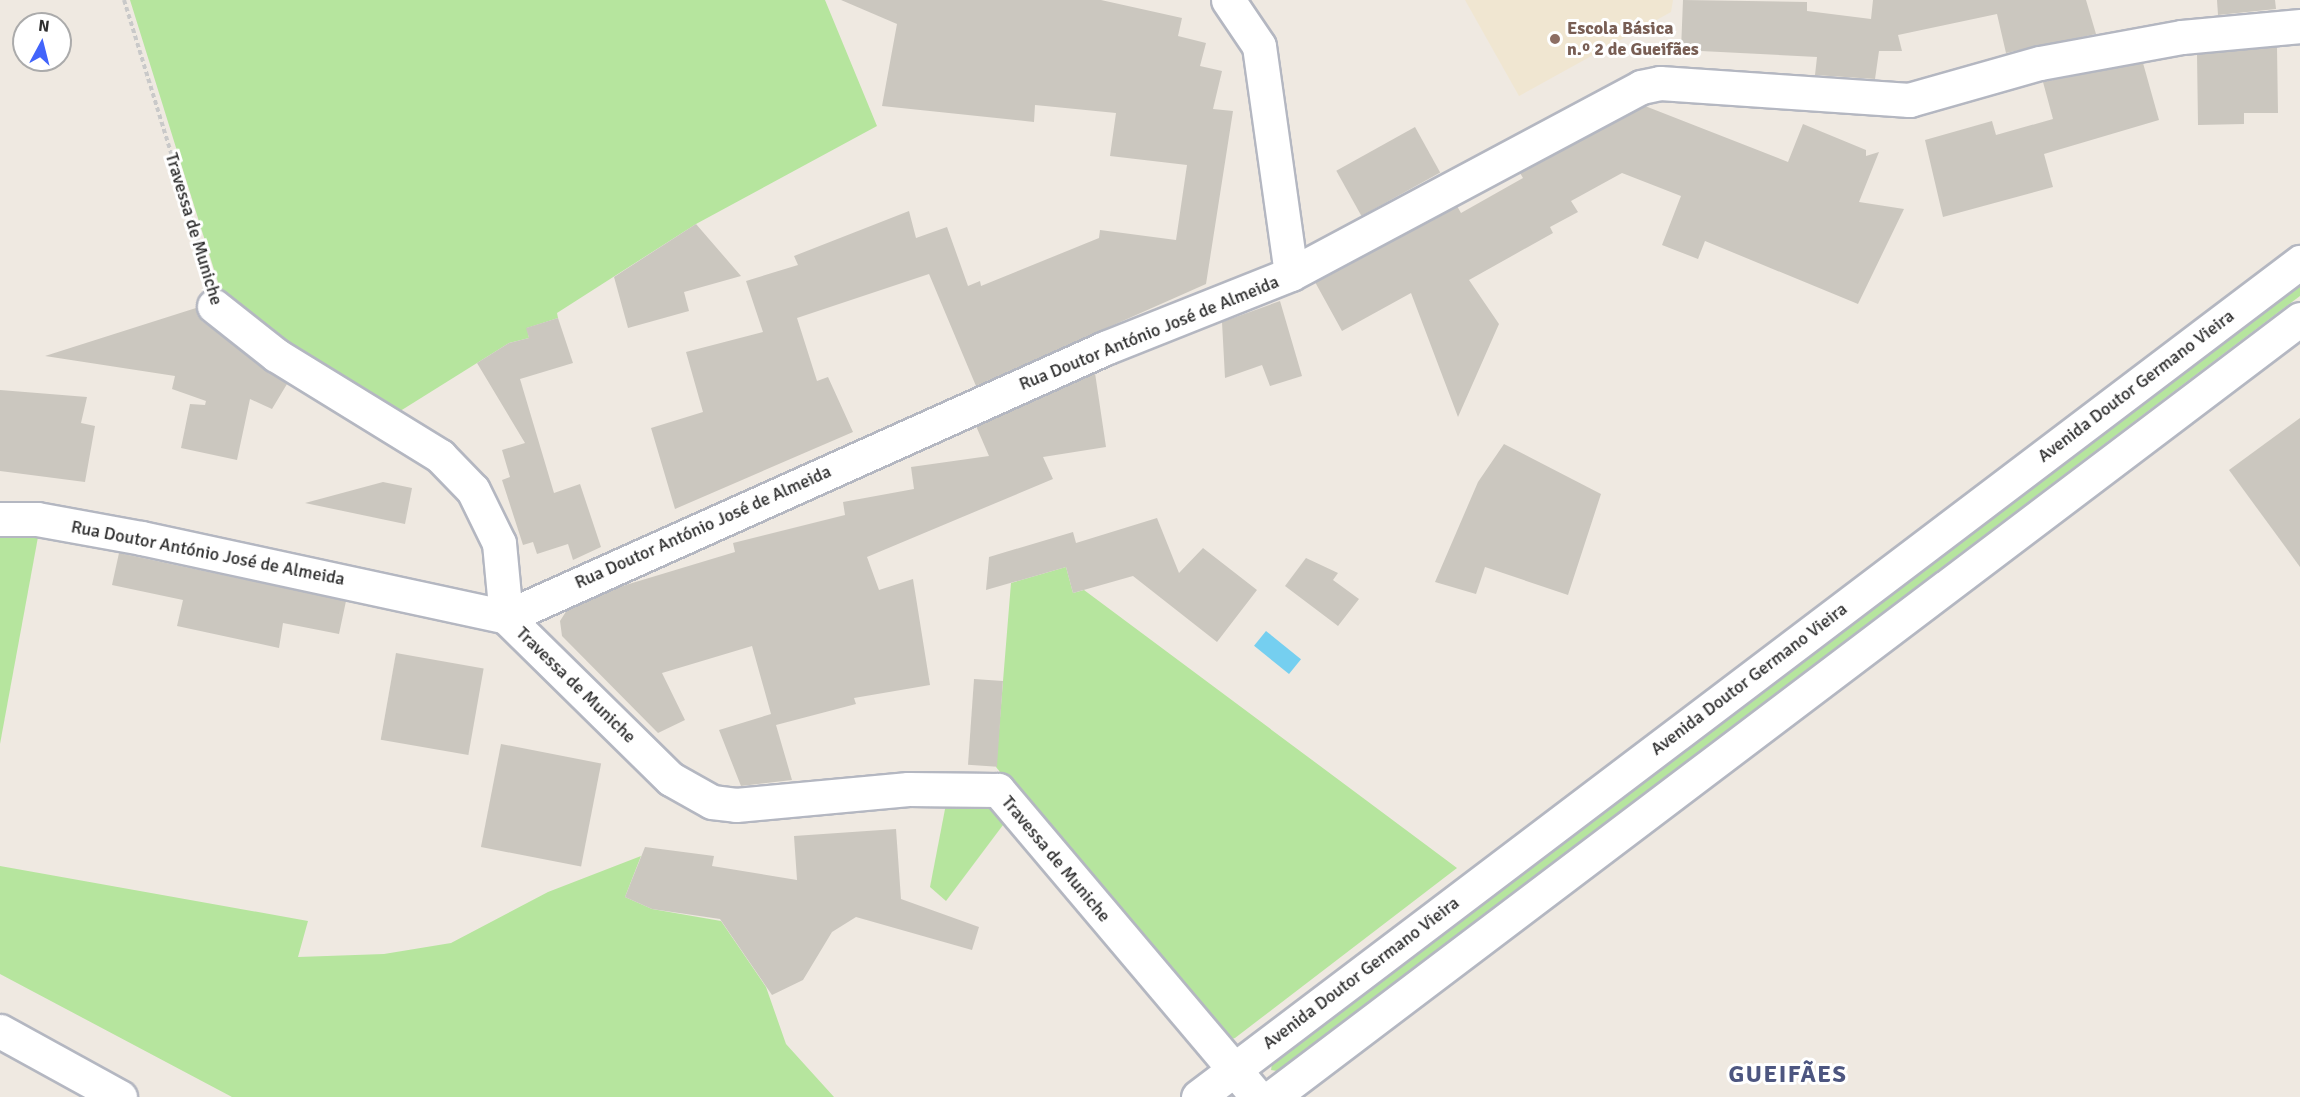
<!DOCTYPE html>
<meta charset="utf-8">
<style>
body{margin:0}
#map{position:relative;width:2300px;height:1097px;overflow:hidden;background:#efe9e1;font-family:Signika,sans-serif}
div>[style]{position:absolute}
.education>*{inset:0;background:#f0e6d1}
.green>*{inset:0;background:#b6e59e}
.water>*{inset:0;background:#75cff0;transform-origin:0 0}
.building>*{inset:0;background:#cbc7bf;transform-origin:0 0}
.path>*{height:4px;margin-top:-2px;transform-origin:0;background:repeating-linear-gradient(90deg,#c9c9c9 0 4.5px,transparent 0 7.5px)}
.roads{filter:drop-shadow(2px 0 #b4b7c1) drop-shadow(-2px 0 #b4b7c1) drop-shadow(0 2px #b4b7c1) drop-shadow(0 -2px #b4b7c1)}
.minor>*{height:33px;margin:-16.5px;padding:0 16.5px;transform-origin:16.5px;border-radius:16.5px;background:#fff}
.secondary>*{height:33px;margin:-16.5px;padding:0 16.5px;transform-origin:16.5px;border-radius:16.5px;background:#fff}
.dots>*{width:16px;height:16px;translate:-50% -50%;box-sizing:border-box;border:3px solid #fff;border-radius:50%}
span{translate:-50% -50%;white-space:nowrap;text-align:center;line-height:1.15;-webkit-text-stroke:6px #fff;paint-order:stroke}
.education-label{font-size:18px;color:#785e54;font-weight:700}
.left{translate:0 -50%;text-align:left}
.street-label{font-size:18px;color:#2e2e2e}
.district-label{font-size:24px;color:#4d5680;font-weight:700;letter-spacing:1.5px}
.north{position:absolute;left:12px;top:12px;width:60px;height:60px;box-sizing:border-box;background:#fff;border:2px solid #ababab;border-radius:50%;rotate:7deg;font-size:16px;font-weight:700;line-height:24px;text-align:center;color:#2e2e2e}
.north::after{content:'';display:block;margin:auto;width:21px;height:27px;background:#4264fb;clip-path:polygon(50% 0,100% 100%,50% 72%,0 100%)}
</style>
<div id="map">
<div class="education">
<i style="clip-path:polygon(1465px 0,1673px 0,1671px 12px,1519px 96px)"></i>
</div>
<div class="green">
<i style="clip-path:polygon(130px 0,825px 0,877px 126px,696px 224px,557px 313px,558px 318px,527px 328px,529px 338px,509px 343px,397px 413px,243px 318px,221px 292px)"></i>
<i style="clip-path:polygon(2300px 284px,2300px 296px,1277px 1071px,1271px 1070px,1272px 1064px)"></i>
<i style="clip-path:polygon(0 536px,38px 537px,0 744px)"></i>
<i style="clip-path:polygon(1066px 567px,1073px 593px,1084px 590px,1457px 868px,1235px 1038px,1226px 1041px,1206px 1024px,996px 767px,1011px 583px)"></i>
<i style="clip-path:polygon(946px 804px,983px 804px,1006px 821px,946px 901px,930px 887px)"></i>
<i style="clip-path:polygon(641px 856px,625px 897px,652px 909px,721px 921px,766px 987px,786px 1044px,834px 1097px,232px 1097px,0 974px,0 866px,308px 921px,298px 957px,384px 954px,451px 943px,548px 892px)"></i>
</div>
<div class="water">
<i style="left:1266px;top:631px;width:45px;height:19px;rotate:39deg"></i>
</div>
<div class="building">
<i style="clip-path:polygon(841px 0,1101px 0,1182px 18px,1178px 36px,1206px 43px,1200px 66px,1222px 71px,1213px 109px,1233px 111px,1206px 284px,976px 386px,929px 274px,797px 318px,817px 381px,828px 377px,853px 432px,675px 509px,651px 428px,703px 412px,686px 352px,763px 332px,746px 281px,798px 265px,794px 256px,909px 211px,916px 238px,947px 227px,968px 286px,980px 281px,981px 286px,1099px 238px,1100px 230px,1176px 240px,1187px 165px,1110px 156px,1116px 113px,1035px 105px,1034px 122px,882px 106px,897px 24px)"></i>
<i style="clip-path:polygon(1683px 0,1807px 2px,1807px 11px,1871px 19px,1873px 0,2086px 0,2096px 34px,2006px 53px,1997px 14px,1898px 35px,1902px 51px,1879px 51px,1875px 79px,1815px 75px,1817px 57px,1681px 50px)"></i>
<i style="clip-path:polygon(2217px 0,2275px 0,2276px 9px,2218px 15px)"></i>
<i style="clip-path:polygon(2277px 47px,2278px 113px,2244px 113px,2244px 124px,2198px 125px,2197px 54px)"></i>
<i style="clip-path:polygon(2143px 63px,2159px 120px,2044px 154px,2053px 187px,1943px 217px,1925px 140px,1992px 121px,1996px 135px,2053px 119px,2043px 82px)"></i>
<i style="clip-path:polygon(1645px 106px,1788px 162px,1803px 124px,1866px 150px,1866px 156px,1879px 152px,1859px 202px,1904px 209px,1858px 304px,1705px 241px,1698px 259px,1662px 245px,1681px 196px,1622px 173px,1571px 201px,1578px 212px,1550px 227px,1553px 233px,1469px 280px,1499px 324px,1458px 417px,1411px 293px,1342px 331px,1315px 282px,1457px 206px,1461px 213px,1523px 178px,1520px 173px)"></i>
<i style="left:1415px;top:127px;width:52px;height:90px;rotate:61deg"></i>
<i style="clip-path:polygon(696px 224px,741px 276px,684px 292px,689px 311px,628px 328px,614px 277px)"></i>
<i style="clip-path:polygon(1280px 301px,1302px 376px,1270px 386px,1262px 365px,1225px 378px,1222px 322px)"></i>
<i style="clip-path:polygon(196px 308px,202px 321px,287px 384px,272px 409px,250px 399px,237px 460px,181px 448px,190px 404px,205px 405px,206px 401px,172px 389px,175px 376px,45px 356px)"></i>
<i style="clip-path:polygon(558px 318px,573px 363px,520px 379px,554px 493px,580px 484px,601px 547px,573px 560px,568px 544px,537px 554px,533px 542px,523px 545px,502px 480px,510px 477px,502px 450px,525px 443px,477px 363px,509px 343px,529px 338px,526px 328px)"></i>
<i style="clip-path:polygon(1095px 373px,1106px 447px,1043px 457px,1053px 479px,867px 557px,879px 590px,913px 579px,930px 685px,854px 698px,856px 704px,776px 725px,792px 780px,741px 786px,719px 730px,771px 714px,752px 646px,662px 673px,685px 720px,658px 733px,562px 636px,560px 621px,567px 610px,619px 587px,735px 552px,733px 543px,845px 515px,843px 502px,914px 489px,911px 467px,989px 456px,976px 426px)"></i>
<i style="clip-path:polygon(0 390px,87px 397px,81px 423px,95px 426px,85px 482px,0 471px)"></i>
<i style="clip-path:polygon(2300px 418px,2300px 567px,2229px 470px)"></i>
<i style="clip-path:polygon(1504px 444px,1601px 494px,1568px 595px,1485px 567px,1476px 594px,1435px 582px,1478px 482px)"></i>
<i style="clip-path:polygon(383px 482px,412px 488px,405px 524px,305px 503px)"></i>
<i style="clip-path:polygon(1157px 518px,1179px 573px,1203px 548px,1257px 590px,1217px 642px,1133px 576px,1073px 593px,1066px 567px,986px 590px,989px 557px,1073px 532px,1076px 543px)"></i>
<i style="clip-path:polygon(119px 553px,346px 601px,339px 634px,283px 623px,279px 648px,177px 626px,183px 600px,112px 585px)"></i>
<i style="clip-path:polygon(1306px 558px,1338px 573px,1333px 580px,1359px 599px,1338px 626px,1285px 586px)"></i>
<i style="left:396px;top:653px;width:89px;height:88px;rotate:10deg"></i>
<i style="left:974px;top:679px;width:29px;height:86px;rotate:4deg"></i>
<i style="left:501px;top:744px;width:102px;height:105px;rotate:11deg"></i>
<i style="clip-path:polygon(896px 829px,901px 899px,979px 927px,972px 950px,856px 917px,832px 932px,803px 980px,772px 995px,720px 919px,652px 909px,625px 897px,645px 847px,714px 856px,712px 866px,797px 880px,794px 836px)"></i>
</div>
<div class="path">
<i style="left:124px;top:0;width:286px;rotate:72.9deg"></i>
</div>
<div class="roads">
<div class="minor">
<i style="left:1228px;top:0;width:55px;rotate:56deg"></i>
<i style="left:1259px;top:46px;width:230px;rotate:82deg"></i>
<i style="left:214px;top:306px;width:79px;rotate:38.3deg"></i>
<i style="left:276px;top:355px;width:193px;rotate:31.6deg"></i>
<i style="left:440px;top:456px;width:47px;rotate:45.9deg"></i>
<i style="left:473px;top:490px;width:59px;rotate:63.9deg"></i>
<i style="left:499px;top:543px;width:74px;rotate:84.6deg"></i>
<i style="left:506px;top:617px;width:231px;rotate:44.5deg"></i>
<i style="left:671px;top:779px;width:47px;rotate:29.3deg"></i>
<i style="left:712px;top:802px;width:24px;rotate:7deg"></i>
<i style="left:736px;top:805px;width:173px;rotate:-5.3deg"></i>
<i style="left:908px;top:789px;width:90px;rotate:0.6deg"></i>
<i style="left:998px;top:790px;width:402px;rotate:49.8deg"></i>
<i style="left:0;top:519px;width:37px"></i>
<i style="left:37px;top:519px;width:107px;rotate:10.3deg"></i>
<i style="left:142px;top:538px;width:372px;rotate:12.2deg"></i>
<i style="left:506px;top:617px;width:657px;rotate:-24.18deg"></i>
<i style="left:1105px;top:348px;width:200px;rotate:-21.7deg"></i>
<i style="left:1291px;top:274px;width:397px;rotate:-28.1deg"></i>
<i style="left:1641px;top:87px;width:19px;rotate:-12deg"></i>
<i style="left:1660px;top:83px;width:250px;rotate:3.9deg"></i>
<i style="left:1909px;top:100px;width:136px;rotate:-15.8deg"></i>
<i style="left:2040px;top:63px;width:144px;rotate:-10.4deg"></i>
<i style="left:2182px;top:37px;width:119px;rotate:-5.3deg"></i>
<i style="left:0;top:1031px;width:137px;rotate:28.8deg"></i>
</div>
<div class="secondary">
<i style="left:1198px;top:1097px;width:1383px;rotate:-37.15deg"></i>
<i style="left:1272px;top:1097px;width:1289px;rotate:-37.12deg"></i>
</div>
</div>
<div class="dots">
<i style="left:1555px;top:39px;background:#8d6e63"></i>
</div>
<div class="education-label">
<span class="left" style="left:1567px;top:39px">Escola Básica<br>n.º 2 de Gueifães</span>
</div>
<div class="street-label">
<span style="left:194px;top:229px;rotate:73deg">Travessa de Muniche</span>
<span style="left:1149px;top:333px;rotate:-22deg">Rua Doutor António José de Almeida</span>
<span style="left:2136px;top:386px;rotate:-37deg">Avenida Doutor Germano Vieira</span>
<span style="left:703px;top:527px;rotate:-24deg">Rua Doutor António José de Almeida</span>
<span style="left:208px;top:553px;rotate:11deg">Rua Doutor António José de Almeida</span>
<span style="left:1749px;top:679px;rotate:-37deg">Avenida Doutor Germano Vieira</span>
<span style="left:576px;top:685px;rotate:44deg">Travessa de Muniche</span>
<span style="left:1056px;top:859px;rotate:50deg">Travessa de Muniche</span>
<span style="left:1361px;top:973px;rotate:-37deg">Avenida Doutor Germano Vieira</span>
</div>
<div class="district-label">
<span style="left:1788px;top:1075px">GUEIFÃES</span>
</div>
<div class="north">N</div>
</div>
